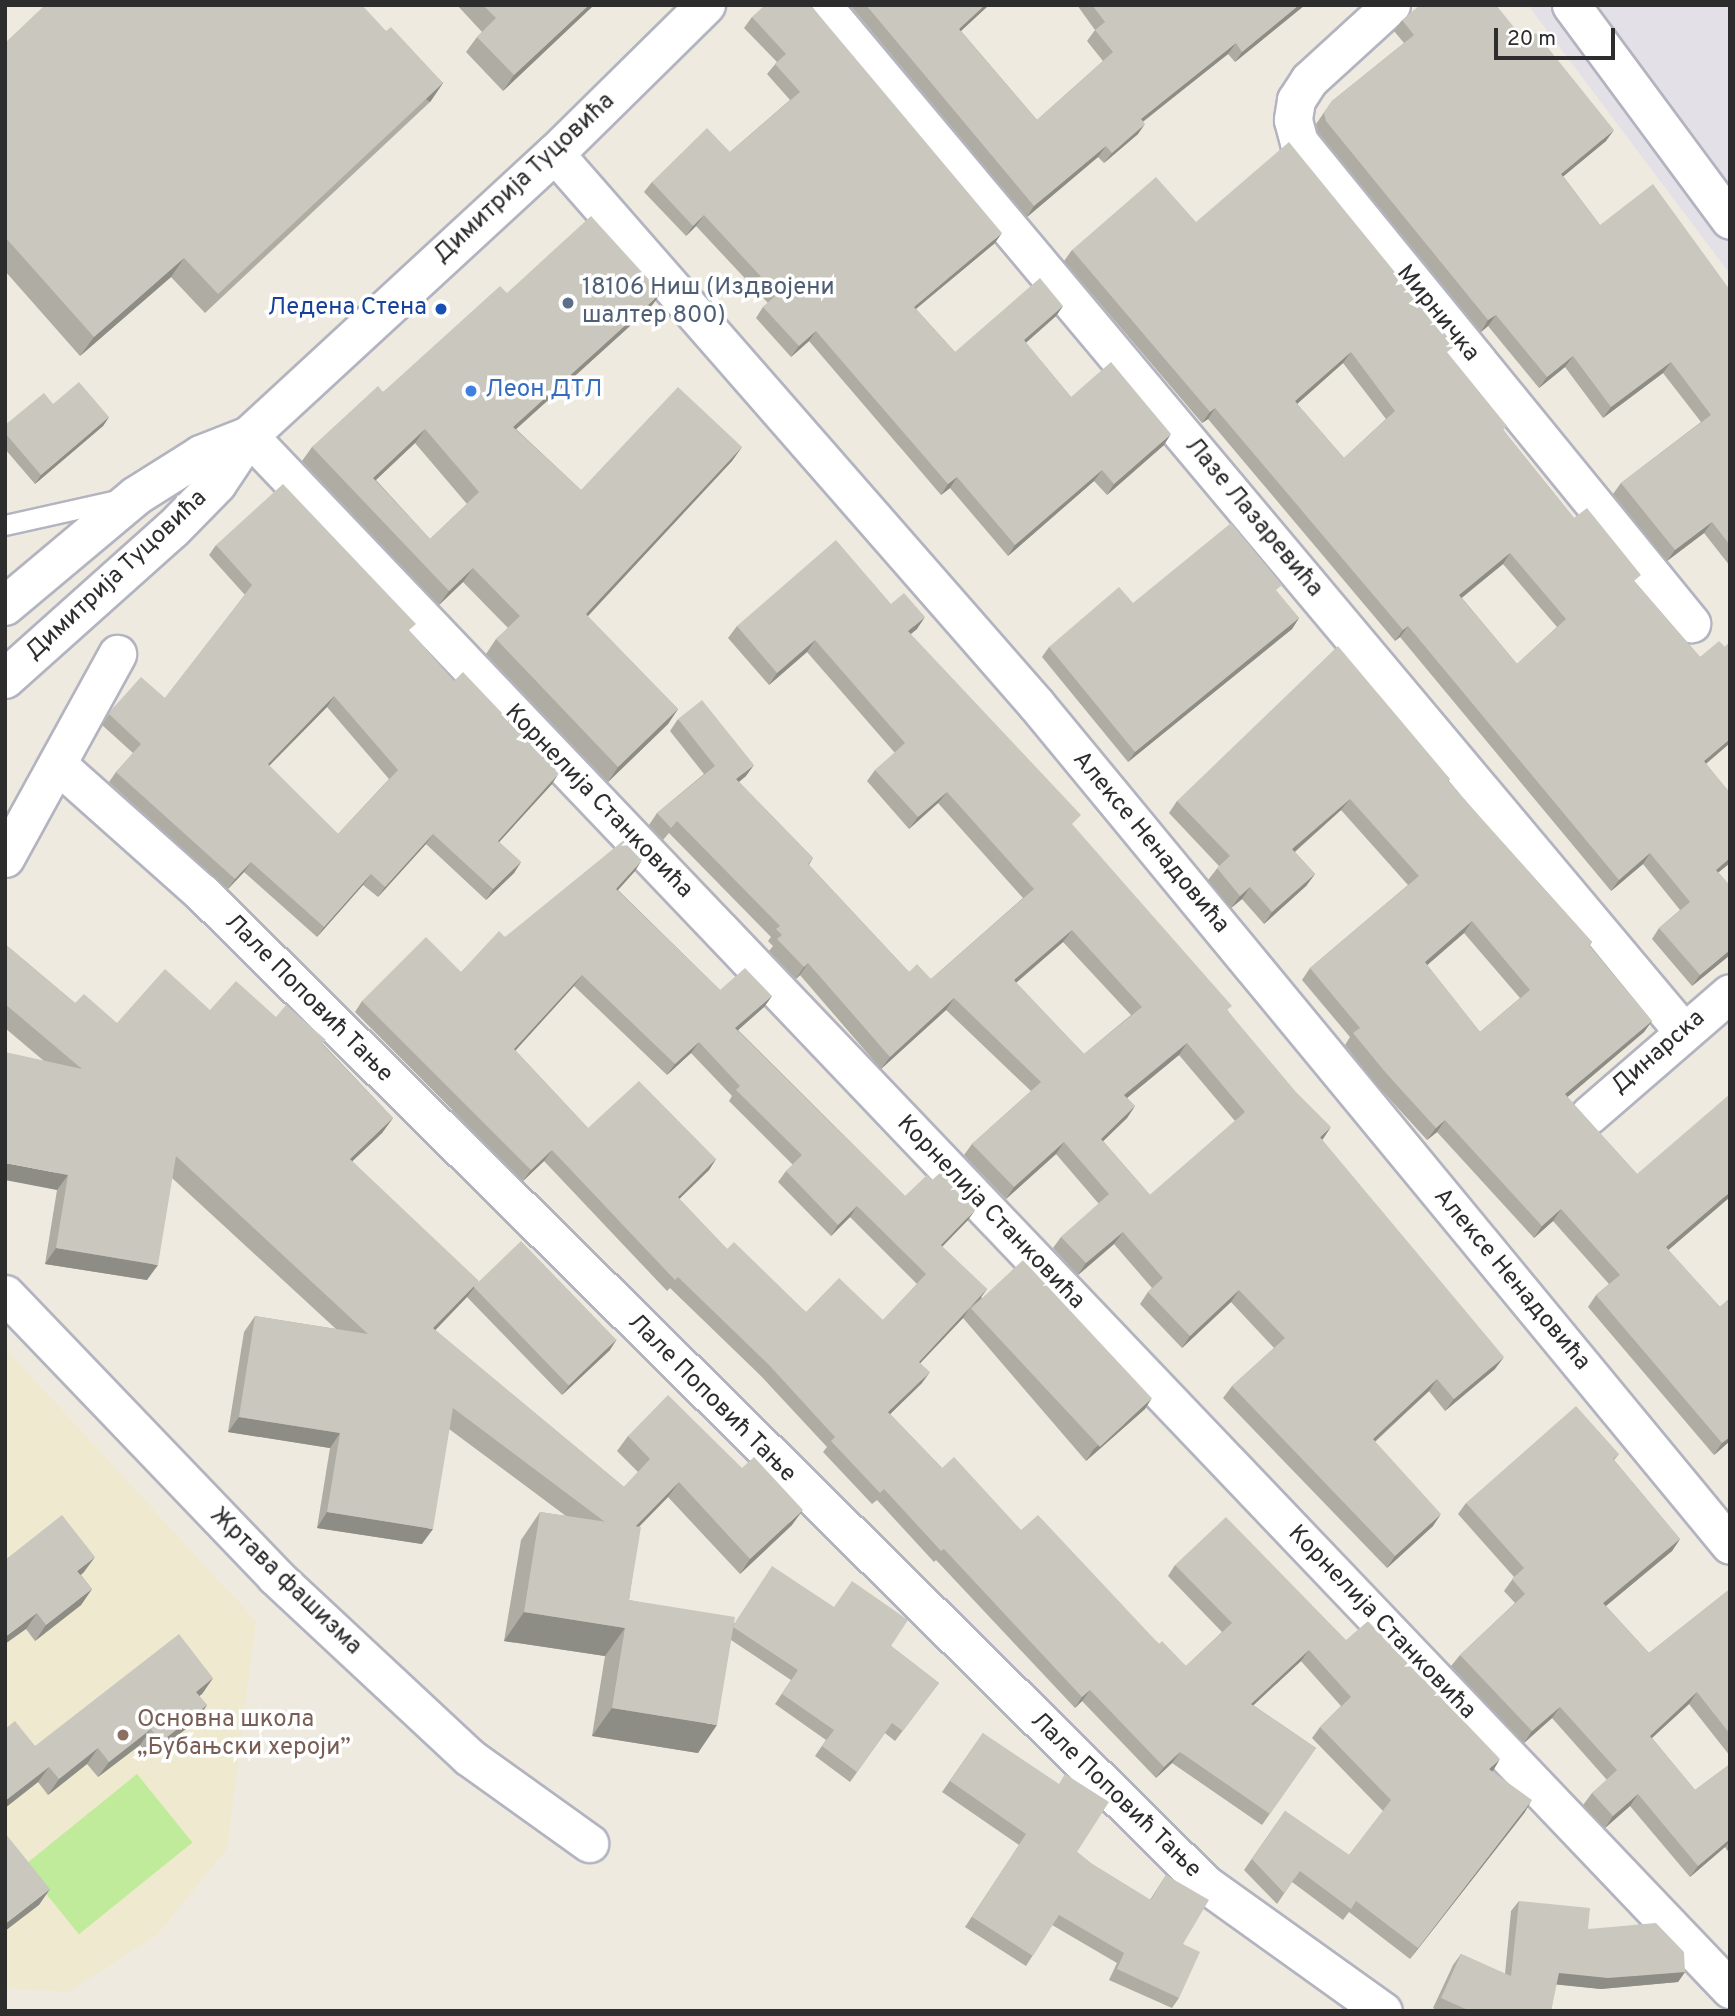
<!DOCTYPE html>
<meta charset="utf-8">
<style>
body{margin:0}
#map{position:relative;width:1735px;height:2016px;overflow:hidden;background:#eeeae0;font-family:Overpass,sans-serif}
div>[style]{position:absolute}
.industrial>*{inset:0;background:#e3e0e7}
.education>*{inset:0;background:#efe9d0}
.pitch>*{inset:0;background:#bfeb9a;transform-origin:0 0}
.roads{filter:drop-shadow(2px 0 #b3b4c0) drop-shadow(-2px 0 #b3b4c0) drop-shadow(0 2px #b3b4c0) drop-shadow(0 -2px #b3b4c0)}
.lane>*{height:19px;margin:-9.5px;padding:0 9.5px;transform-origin:9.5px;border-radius:9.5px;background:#fff}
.street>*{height:37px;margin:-18.5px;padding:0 18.5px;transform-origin:18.5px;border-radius:18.5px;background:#fff}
.secondary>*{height:38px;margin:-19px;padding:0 19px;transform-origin:19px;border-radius:19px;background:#fff}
.wall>*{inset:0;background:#aeaca3}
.shaded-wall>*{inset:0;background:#8d8c85;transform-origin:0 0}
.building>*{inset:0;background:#cac8be;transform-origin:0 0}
.dots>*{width:19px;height:19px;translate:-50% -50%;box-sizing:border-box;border:4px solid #fff;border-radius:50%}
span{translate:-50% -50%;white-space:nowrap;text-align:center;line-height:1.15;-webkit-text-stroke:7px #fff;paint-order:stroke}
.street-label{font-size:24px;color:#2d2d2d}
.service-label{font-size:24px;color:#4e5e75}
.left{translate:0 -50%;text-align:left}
.transit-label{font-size:24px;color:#164399}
.right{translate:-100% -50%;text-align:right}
.shop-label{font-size:24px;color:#366cbe}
.education-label{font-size:24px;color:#785e54}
.frame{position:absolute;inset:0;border:7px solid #2d2d2d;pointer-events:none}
.scale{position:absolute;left:1494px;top:28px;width:121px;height:32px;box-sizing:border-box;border:4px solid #2d2d2d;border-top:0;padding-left:9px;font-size:21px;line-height:24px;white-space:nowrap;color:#2d2d2d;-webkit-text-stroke:5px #fff;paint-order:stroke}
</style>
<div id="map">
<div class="industrial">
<i style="clip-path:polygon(1528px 5px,1730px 5px,1730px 274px)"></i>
</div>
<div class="education">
<i style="clip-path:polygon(5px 1348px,256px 1621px,227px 1849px,157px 1935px,68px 1992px,5px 1988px)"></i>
</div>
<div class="pitch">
<i style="left:137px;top:1774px;width:88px;height:146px;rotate:51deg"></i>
</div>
<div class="roads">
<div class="lane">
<i style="left:5px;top:525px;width:119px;rotate:-12.6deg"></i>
</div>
<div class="street">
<i style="left:822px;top:5px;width:1339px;rotate:50deg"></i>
<i style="left:1391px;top:5px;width:111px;rotate:137.6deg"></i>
<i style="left:1309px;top:80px;width:24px;rotate:123deg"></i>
<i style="left:1296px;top:100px;width:20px;rotate:99deg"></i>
<i style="left:1293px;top:120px;width:23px;rotate:75deg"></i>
<i style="left:1299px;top:142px;width:621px;rotate:50.82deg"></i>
<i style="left:1571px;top:5px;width:267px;rotate:53.5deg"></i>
<i style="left:555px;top:154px;width:731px;rotate:48.83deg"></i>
<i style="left:1036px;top:704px;width:1090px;rotate:50.47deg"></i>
<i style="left:249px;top:436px;width:2146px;rotate:46.36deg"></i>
<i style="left:57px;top:764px;width:194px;rotate:41.7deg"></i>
<i style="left:202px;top:893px;width:1409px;rotate:44.65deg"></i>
<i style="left:1204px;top:1883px;width:220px;rotate:35.6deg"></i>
<i style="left:5px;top:858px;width:233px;rotate:-61.2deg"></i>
<i style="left:1589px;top:1115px;width:186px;rotate:-40.9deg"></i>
<i style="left:5px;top:1294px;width:390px;rotate:46.2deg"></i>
<i style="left:275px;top:1576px;width:265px;rotate:43deg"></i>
<i style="left:469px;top:1757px;width:148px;rotate:35.6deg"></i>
</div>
<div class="secondary">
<i style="left:5px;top:606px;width:171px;rotate:-40deg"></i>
<i style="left:136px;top:496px;width:77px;rotate:-32.2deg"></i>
<i style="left:201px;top:455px;width:52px;rotate:-21.6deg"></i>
<i style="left:5px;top:679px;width:225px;rotate:-41.8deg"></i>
<i style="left:173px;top:529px;width:63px;rotate:-45.6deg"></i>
<i style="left:217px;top:484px;width:58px;rotate:-56.3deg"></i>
<i style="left:249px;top:436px;width:416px;rotate:-42.7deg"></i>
<i style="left:555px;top:154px;width:212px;rotate:-44.6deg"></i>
</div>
</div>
<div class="wall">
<i style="clip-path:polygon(457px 5px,594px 5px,503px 91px,466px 52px,477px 37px,482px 32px)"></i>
<i style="clip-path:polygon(850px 5px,989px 5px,961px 31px,1037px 120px,1103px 61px,1087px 41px,1095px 30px,1077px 5px,1305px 5px,1235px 62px,1228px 54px,1143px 122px,1138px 134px,1104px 163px,1098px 157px,1027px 217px)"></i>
<i style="clip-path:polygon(813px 8px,995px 243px,916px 309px,955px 352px,1063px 306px,1056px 316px,1026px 343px,1071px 397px,1164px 445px,1107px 495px,1094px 481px,1008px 556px,950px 488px,941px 495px,809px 341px,791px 357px,756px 318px,763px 307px,768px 303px,696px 226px,686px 236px,644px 192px,652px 182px,730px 152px,790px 100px,767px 74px,777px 62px,744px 28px,752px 17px)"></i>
<i style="clip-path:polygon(1402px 20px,1606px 141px,1563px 176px,1600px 225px,1730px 290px,1730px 566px,1704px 533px,1667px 561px,1613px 494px,1621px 483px,1701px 422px,1663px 373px,1603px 418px,1565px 367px,1539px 388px,1488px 326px,1481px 332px,1318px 132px,1316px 124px,1332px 101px,1404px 43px,1394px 31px)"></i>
<i style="clip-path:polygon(386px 31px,443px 83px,430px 102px,205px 313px,171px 277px,80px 356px,5px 271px,5px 43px)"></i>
<i style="clip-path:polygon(evenodd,1196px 222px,1449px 355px,1504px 431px,1574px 518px,1636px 583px,1700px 657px,1725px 647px,1730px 642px,1730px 743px,1706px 764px,1730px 793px,1730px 863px,1718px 872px,1730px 886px,1730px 955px,1692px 986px,1652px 939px,1659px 928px,1680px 910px,1643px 864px,1611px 891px,1400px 637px,1395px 641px,1208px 419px,1202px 423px,1064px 261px,1072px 250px,1196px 222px,1343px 363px,1386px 419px,1344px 458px,1297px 404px,1343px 363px,1196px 222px,1503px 564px,1557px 627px,1517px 664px,1462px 598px,1503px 564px)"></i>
<i style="clip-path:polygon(evenodd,507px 293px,651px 307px,516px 429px,581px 490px,742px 447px,732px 461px,587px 616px,678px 709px,668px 724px,608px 782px,486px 654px,496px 639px,508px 628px,463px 582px,439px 605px,302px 461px,312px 447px,383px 392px,507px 293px,415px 443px,467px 504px,430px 539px,376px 480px,415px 443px)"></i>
<i style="clip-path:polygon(109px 417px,103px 426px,35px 484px,5px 449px,5px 425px)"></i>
<i style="clip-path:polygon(evenodd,216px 545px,410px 632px,454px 681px,552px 784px,499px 842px,521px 862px,514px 873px,486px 900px,426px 844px,378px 897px,363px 885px,317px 937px,244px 872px,228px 889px,109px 782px,116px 772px,133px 753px,102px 725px,114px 707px,165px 698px,245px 595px,209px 555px,216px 545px,327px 707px,389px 779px,338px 834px,269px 766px,327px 707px)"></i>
<i style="clip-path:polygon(1277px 592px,1299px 618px,1292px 629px,1128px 762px,1042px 657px,1049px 647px,1133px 603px)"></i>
<i style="clip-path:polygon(evenodd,891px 604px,917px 629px,910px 634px,1073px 826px,1228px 1011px,1322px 1140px,1495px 1369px,1445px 1411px,1429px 1391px,1375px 1442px,1433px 1526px,1387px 1568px,1223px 1398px,1232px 1386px,1274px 1348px,1231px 1302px,1182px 1348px,1140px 1304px,1148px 1292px,1152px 1288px,1114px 1244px,1078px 1275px,1053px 1248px,1061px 1237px,1099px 1204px,1056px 1154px,1006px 1199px,964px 1155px,972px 1144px,1031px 1091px,946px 1010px,881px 1069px,800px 975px,796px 979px,769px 951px,773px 946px,768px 941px,771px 937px,669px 833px,663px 840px,649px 825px,657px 813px,704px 774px,670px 731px,678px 719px,746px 776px,739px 782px,813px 858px,809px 865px,909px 972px,931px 979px,1023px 898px,938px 803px,909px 829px,867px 781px,875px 770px,895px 753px,807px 652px,769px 685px,728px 638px,737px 626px,891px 604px,1063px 942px,1131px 1015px,1084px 1054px,1016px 983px,1063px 942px,891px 604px,1179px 1055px,1235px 1121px,1150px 1195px,1103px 1141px,1127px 1118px,1135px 1106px,1127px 1098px,1179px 1055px)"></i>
<i style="clip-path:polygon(evenodd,1450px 779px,1448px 782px,1592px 942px,1590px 945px,1652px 1021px,1644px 1032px,1567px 1097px,1637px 1174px,1730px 1197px,1668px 1250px,1720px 1307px,1730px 1298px,1730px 1441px,1714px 1455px,1588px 1307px,1596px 1295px,1609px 1284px,1553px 1221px,1534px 1238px,1437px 1132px,1427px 1140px,1377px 1085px,1345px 1045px,1350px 1037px,1302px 980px,1310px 968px,1408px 885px,1341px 810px,1295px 852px,1315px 874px,1306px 886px,1264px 924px,1242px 899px,1231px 908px,1208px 880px,1219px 866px,1169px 813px,1177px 801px,1450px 779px,1464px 933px,1520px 998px,1480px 1032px,1427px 965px,1464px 933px)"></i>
<i style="clip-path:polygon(evenodd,635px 871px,618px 890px,720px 990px,772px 996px,764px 1007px,738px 1030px,905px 1196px,968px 1220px,942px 1247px,987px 1289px,981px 1297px,1145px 1409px,1086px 1461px,963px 1318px,920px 1363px,922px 1383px,890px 1414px,942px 1468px,1021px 1530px,1186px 1666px,1222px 1632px,1168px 1576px,1175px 1565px,1346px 1640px,1492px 1771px,1525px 1812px,1410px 1959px,1349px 1912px,1343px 1920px,1292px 1882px,1277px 1904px,1244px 1870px,1285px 1811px,1349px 1855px,1383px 1811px,1312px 1738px,1320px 1727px,1341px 1706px,1301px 1661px,1253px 1705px,1316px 1748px,1262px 1825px,1172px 1763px,1156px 1778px,1082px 1701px,1075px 1708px,936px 1560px,934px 1562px,877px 1500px,872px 1504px,823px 1452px,827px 1447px,761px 1376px,670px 1288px,667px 1291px,544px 1161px,523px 1181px,355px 1012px,362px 1001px,461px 972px,505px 937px,635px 871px,574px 986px,667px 1075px,691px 1053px,732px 1096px,729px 1101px,793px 1165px,786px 1171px,778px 1182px,831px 1236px,850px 1217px,917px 1284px,883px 1320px,806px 1312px,727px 1249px,679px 1199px,709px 1170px,716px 1159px,588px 1128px,515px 1050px,574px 986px)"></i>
<i style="clip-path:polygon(5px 944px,75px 1003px,117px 1023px,210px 1010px,276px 1017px,323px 1044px,393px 1118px,382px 1133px,352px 1161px,475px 1286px,610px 1350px,562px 1395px,467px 1297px,435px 1330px,624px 1487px,638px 1472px,617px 1451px,628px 1436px,792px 1525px,740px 1574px,668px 1497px,639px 1527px,629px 1600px,734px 1623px,891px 1646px,939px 1683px,895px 1741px,885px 1733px,850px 1782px,815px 1756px,826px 1740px,775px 1704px,791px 1680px,731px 1640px,698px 1753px,592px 1736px,605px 1656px,504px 1641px,521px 1540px,540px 1512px,566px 1516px,449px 1429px,422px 1544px,317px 1528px,330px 1448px,228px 1432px,244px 1332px,255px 1316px,336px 1329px,172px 1178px,147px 1280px,45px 1264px,57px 1190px,44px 1061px,5px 1028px)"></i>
<i style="clip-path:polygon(1619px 1454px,1614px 1460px,1680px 1539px,1672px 1551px,1606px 1606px,1649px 1653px,1730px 1589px,1730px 1756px,1689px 1704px,1652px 1738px,1695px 1790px,1730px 1764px,1730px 1854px,1725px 1847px,1690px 1877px,1630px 1806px,1605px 1828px,1583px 1805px,1592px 1793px,1607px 1780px,1552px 1718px,1524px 1743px,1451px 1666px,1460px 1655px,1515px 1603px,1504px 1591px,1514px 1577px,1458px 1514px,1466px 1503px)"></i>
<i style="clip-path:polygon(5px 1560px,84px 1572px,81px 1575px,92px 1589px,81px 1605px,35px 1641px,26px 1629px)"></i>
<i style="clip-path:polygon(213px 1678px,202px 1694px,199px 1696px,207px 1705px,196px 1721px,150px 1757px,140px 1745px,98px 1777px,87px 1764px,48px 1795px,38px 1782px,5px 1808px,5px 1729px,35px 1746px)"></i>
<i style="clip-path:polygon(983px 1733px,1077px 1852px,1092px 1864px,1150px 1900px,1166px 1875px,1183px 1944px,1179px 1998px,1172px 2008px,1109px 1980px,1117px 1963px,1052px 1925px,1026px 1966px,965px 1927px,1019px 1845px,942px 1792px)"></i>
<i style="clip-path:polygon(1519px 1901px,1588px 1929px,1685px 1972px,1678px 1982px,1601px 1989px,1556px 1984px,1551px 2011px,1438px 2011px,1433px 2008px,1453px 1965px,1461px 1954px,1505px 1974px,1511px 1911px)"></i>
</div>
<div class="shaded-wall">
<i style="clip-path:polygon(589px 5px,594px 5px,503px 91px,514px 75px)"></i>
<i style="clip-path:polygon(985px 5px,989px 5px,951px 40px,959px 29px)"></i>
<i style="clip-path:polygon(1299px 5px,1305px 5px,1235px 62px,1242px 52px)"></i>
<i style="clip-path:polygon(1236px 43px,1228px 54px,1133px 129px,1141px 119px)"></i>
<i style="left:443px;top:83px;width:23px;height:308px;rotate:124deg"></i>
<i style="clip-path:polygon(1145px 124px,1138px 134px,1104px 163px,1112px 153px)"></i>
<i style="clip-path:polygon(1614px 130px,1606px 141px,1553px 185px,1561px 174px)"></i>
<i style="clip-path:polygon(1106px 146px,1098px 157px,1027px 217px,1034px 206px)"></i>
<i style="clip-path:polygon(704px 215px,696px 226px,686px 236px,693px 226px)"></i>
<i style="clip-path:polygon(1002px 233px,995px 243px,906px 317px,914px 307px)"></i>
<i style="clip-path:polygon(184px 258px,171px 277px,80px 356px,94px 337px)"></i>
<i style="clip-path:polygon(661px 293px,651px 307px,503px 441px,513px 427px)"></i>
<i style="clip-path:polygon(1063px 306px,1056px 316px,1016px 351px,1024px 340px)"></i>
<i style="clip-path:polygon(1496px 315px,1488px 326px,1481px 332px,1488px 320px)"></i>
<i style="clip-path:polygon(816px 331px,809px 341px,791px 357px,799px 346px)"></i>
<i style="clip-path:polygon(1351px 352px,1343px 363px,1288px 412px,1295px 401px)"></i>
<i style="clip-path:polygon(1573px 356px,1565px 367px,1539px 388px,1547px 377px)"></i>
<i style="clip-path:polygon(1671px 362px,1663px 373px,1603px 418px,1611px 407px)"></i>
<i style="clip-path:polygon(1215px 408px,1208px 419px,1202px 423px,1210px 412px)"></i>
<i style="clip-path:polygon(109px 417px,103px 426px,35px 484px,41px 475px)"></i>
<i style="clip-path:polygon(425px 429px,415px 443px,363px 492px,373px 478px)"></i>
<i style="clip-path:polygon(1171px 434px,1164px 445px,1107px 495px,1114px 484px)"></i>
<i style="clip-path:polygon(742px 447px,732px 461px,576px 629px,586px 614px)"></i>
<i style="clip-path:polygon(1102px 470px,1094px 481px,1008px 556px,1015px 545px)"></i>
<i style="clip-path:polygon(957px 477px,950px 488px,941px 495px,948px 484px)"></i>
<i style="clip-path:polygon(1712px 522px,1704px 533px,1667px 561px,1675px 550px)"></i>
<i style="clip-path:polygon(1510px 553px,1503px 564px,1451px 606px,1459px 595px)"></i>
<i style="clip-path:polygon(473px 568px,463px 582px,439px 605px,449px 591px)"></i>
<i style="clip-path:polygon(925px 617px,917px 629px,900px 643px,908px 631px)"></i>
<i style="clip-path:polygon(1299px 618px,1292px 629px,1128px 762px,1135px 752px)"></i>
<i style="clip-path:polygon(1408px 626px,1400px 637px,1395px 641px,1403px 630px)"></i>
<i style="clip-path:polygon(815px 640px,807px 652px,769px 685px,777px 673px)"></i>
<i style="clip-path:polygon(334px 696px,327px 707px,260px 775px,268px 764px)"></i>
<i style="clip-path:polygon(678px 709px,668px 724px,608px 782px,618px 767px)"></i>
<i style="clip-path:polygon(1730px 739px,1730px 743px,1696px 772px,1704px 761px)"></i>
<i style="clip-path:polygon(754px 765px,746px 776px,727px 791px,736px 779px)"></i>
<i style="clip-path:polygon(559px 773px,552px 784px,491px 851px,498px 841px)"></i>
<i style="clip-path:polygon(947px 792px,938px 803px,909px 829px,918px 817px)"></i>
<i style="clip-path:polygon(1350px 799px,1341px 810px,1284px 861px,1292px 849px)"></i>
<i style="clip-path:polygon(433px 834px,426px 844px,378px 897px,385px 887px)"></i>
<i style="clip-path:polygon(1650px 853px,1643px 864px,1611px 891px,1619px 880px)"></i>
<i style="clip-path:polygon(1730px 858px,1730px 863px,1708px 881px,1716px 870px)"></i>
<i style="clip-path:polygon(642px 860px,635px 871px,609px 900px,616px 889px)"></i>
<i style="clip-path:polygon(251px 862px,244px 872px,228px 889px,235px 879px)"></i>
<i style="clip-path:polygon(521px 862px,514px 873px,486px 900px,493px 889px)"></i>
<i style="clip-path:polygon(371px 874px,363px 885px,317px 937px,324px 927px)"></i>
<i style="clip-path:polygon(1315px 874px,1306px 886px,1264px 924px,1272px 912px)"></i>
<i style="clip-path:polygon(1250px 887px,1242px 899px,1231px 908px,1240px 896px)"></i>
<i style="clip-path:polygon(1472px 921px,1464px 933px,1417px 974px,1425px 962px)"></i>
<i style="clip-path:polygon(1072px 930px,1063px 942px,1005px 992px,1014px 980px)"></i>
<i style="clip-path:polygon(1730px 950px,1730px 955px,1692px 986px,1700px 975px)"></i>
<i style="clip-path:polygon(808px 963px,800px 975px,796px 979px,804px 967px)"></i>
<i style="clip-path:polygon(582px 975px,574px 986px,507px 1060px,514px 1049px)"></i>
<i style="clip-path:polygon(772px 996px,764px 1007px,728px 1039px,735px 1028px)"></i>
<i style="clip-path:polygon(954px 998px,946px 1010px,881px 1069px,890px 1057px)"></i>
<i style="clip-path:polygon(1652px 1021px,1644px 1032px,1557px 1106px,1565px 1094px)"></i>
<i style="clip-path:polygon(699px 1042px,691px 1053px,667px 1075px,675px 1064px)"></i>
<i style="clip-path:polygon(1187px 1043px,1179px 1055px,1116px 1107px,1124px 1095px)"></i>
<i style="clip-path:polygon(1135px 1106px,1127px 1118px,1093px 1151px,1101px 1139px)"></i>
<i style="clip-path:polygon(393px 1118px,382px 1133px,339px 1174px,350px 1159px)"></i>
<i style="clip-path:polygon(1445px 1120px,1437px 1132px,1427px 1140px,1436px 1128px)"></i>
<i style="clip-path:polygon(1331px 1127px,1323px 1139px,1312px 1149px,1320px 1137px)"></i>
<i style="clip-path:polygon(1064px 1142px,1056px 1154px,1006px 1199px,1014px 1187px)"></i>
<i style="clip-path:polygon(552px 1150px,544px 1161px,523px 1181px,531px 1170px)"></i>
<i style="clip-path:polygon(716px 1159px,709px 1170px,670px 1208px,678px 1197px)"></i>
<i style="clip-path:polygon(5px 1163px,68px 1175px,57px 1190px,5px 1180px)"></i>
<i style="clip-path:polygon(1730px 1192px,1730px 1197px,1658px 1259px,1666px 1247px)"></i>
<i style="clip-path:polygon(857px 1206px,850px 1217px,831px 1236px,838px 1225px)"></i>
<i style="clip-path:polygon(976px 1209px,968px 1220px,933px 1256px,941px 1245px)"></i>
<i style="clip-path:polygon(1561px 1209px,1553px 1221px,1534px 1238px,1542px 1226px)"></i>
<i style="clip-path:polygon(1123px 1232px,1114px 1244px,1078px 1275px,1086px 1263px)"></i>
<i style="clip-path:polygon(56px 1248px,158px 1265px,147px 1280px,45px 1264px)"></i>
<i style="clip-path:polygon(479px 1281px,467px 1297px,422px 1344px,433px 1328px)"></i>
<i style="clip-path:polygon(987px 1289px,979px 1300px,970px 1307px,963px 1318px,911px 1373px,919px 1362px)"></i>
<i style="clip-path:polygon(1239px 1290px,1231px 1302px,1182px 1348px,1190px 1336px)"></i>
<i style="clip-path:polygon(617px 1339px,610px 1350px,562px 1395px,570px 1384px)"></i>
<i style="clip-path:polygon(1504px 1357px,1495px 1369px,1445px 1411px,1454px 1399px)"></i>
<i style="clip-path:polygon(930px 1372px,922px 1383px,881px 1423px,888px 1412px)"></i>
<i style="clip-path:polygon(1437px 1379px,1429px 1391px,1364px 1451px,1373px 1439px)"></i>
<i style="clip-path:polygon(1152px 1398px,1145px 1409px,1086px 1461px,1093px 1450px)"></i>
<i style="clip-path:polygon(239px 1417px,340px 1433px,330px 1448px,228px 1432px)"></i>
<i style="clip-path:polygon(1730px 1437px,1730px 1441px,1714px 1455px,1722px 1443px)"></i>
<i style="clip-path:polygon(679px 1482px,668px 1497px,614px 1552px,625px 1537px)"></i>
<i style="clip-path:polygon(803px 1510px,792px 1525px,740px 1574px,750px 1559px)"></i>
<i style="clip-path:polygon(327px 1512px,433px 1529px,422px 1544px,317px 1528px)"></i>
<i style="clip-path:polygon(1441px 1514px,1433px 1526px,1387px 1568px,1395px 1556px)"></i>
<i style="clip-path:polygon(1680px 1539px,1672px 1551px,1595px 1615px,1603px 1603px)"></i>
<i style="clip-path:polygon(95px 1557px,84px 1572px,66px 1586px,77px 1571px)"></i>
<i style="clip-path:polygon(92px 1589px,81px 1605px,35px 1641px,46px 1625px)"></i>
<i style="clip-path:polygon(524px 1612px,625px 1628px,605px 1656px,504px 1641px)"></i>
<i style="clip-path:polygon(37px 1613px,26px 1629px,5px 1644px,5px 1637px)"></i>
<i style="clip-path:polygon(1309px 1650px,1301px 1661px,1243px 1715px,1251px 1704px)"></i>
<i style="clip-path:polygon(213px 1678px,202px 1694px,185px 1707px,196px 1692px)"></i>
<i style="clip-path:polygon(1090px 1690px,1082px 1701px,1075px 1708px,1082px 1697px)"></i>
<i style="clip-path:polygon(1697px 1692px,1689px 1704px,1641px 1748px,1650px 1736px)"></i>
<i style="clip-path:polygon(207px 1705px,196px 1721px,150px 1757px,161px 1742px)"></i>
<i style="clip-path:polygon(1560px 1707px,1552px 1718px,1524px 1743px,1532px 1731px)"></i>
<i style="clip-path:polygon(612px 1708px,717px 1725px,698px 1753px,592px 1736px)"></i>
<i style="clip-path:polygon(151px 1729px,140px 1745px,98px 1777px,109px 1762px)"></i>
<i style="clip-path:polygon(98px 1748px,87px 1764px,48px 1795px,59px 1779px)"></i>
<i style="clip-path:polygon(1180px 1752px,1172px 1763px,1156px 1778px,1164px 1767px)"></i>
<i style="clip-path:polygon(1500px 1759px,1493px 1771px,1482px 1780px,1489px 1769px)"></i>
<i style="clip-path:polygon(49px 1767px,38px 1782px,5px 1808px,5px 1801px)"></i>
<i style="clip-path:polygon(1638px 1794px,1630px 1806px,1605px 1828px,1613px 1816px)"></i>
<i style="clip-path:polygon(1532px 1800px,1525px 1812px,1410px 1959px,1418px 1948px)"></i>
<i style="clip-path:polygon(1730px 1839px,1730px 1841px,1725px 1847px,1690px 1877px,1698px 1866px)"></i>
<i style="clip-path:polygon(50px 1889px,39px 1905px,5px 1931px,5px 1924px)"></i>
<i style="clip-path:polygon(1685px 1972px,1678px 1982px,1601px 1989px,1551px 1984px,1559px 1973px)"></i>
</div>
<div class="building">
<i style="clip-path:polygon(45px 5px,362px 5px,386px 31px,391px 27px,443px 83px,218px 294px,184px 258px,94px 337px,5px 237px,5px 43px)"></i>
<i style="clip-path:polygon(483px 5px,589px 5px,514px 75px,477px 37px,496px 18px)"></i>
<i style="clip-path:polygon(765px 5px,813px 5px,813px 8px,1002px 233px,914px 307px,955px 352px,1040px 278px,1063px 306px,1024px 340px,1071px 397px,1111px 362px,1171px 434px,1114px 484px,1102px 470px,1015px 545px,957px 477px,948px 484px,816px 331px,799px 346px,763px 307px,777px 294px,704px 215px,693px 226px,652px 182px,707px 128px,730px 152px,800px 92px,775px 64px,786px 54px,752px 17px)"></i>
<i style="clip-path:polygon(866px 5px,985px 5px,959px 29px,1037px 120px,1113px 52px,1095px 30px,1105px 22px,1092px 5px,1299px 5px,1242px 52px,1236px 43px,1141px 119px,1145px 124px,1112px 153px,1106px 146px,1034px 206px)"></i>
<i style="clip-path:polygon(1420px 5px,1496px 5px,1525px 41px,1536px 33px,1614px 130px,1561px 174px,1600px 225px,1653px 184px,1730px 290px,1730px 545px,1712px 522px,1675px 550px,1621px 483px,1711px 415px,1671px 362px,1611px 407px,1573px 356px,1547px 377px,1496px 315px,1488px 320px,1326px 121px,1324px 113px,1332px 101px,1414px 35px,1402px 20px)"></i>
<i style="clip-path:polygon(evenodd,1289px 142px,1455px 346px,1447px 352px,1507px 426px,1503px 430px,1574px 518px,1587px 508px,1641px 575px,1634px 581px,1700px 657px,1719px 641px,1725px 647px,1730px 642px,1730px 739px,1704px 761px,1730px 793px,1730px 858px,1716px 870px,1730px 886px,1730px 950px,1700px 975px,1659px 928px,1690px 902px,1650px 853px,1619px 880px,1408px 626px,1403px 630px,1215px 408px,1210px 412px,1072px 250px,1156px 177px,1196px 222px,1289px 142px,1351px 352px,1395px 411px,1344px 458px,1295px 401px,1351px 352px,1289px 142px,1510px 553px,1566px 619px,1517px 664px,1459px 595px,1510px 553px)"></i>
<i style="clip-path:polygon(evenodd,591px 216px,661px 293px,513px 427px,581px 490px,678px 387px,742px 447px,586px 614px,678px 709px,618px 767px,496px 639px,520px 616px,473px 568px,449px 591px,312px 447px,378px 386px,383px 392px,500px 286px,507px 293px,591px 216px,425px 429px,479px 492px,430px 539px,373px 478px,425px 429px)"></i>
<i style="clip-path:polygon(79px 382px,109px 417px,41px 475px,5px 433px,5px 425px,44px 393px,53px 404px)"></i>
<i style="clip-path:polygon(evenodd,283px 484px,416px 624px,409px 630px,454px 681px,463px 672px,559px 773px,498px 841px,521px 862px,493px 889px,433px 834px,385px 887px,371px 874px,324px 927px,251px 862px,235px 879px,116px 772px,141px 744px,109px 714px,114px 707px,141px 677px,165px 698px,252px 585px,216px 545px,283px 484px,334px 696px,398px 770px,338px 834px,268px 764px,334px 696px)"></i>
<i style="clip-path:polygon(1231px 523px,1282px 585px,1276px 590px,1299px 618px,1135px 752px,1049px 647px,1119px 587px,1133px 603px)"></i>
<i style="clip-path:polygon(evenodd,836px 540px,891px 604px,904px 593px,925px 617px,908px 631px,1081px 815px,1072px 824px,1232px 1006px,1227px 1010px,1296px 1092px,1331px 1127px,1320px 1137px,1504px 1357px,1454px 1399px,1437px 1379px,1373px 1439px,1441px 1514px,1395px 1556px,1232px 1386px,1285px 1338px,1239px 1290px,1190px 1336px,1148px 1292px,1163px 1278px,1123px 1232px,1086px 1263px,1061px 1237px,1109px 1194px,1064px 1142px,1014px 1187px,972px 1144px,1041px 1082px,954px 998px,890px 1057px,808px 963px,804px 967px,777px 939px,782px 935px,776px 929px,780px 926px,677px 821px,671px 828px,657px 813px,715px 766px,678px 719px,702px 700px,754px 765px,736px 779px,813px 858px,808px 864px,909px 972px,917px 964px,931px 979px,1034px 889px,947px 792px,918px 817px,875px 770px,905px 743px,815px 640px,777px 673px,737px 626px,836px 540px,1072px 930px,1142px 1007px,1084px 1054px,1014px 980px,1072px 930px,836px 540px,1187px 1043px,1245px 1112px,1150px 1195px,1101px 1139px,1135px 1106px,1124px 1095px,1187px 1043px)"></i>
<i style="clip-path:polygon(evenodd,1338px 646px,1450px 779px,1448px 781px,1592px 942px,1589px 945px,1652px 1021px,1565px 1094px,1637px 1174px,1730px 1094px,1730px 1192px,1666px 1247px,1720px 1307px,1730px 1298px,1730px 1437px,1722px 1443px,1596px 1295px,1620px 1275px,1561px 1209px,1542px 1226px,1445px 1120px,1436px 1128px,1386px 1073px,1353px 1033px,1360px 1028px,1310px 968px,1419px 876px,1350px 799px,1292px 849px,1315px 874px,1272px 912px,1250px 887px,1240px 896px,1217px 868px,1230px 856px,1177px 801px,1338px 646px,1472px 921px,1530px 990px,1480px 1032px,1425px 962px,1472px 921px)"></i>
<i style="clip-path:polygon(evenodd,624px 840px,642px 860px,616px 889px,720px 990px,745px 968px,772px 996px,735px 1028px,905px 1196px,927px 1175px,932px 1180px,941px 1172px,976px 1209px,941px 1245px,987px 1289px,919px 1362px,930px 1372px,888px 1412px,942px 1468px,954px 1457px,1021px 1530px,1038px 1515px,1159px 1644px,1162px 1641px,1186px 1666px,1232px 1623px,1175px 1565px,1226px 1517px,1346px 1640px,1368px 1621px,1500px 1759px,1489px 1769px,1532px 1800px,1418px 1948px,1356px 1901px,1351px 1909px,1300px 1871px,1284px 1893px,1252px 1859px,1285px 1811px,1349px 1855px,1391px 1800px,1320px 1727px,1351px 1697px,1309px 1650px,1251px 1704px,1316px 1748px,1270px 1814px,1180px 1752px,1164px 1767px,1090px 1690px,1082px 1697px,944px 1549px,941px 1551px,884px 1489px,880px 1493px,831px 1441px,835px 1437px,769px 1365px,678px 1277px,675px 1280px,552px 1150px,531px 1170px,362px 1001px,426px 937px,461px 972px,499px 931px,505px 937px,624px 840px,582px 975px,675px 1064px,699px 1042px,740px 1086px,736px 1090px,802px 1155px,786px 1171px,838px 1225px,857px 1206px,926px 1274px,883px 1320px,839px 1278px,806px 1312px,734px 1242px,727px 1249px,678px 1197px,716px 1159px,639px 1081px,588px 1128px,514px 1049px,582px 975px)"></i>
<i style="clip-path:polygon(5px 944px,75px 1003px,84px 994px,117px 1023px,165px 969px,210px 1010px,236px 981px,276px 1017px,286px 1005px,326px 1040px,322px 1044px,393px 1118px,350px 1159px,479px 1281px,433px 1328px,624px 1487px,650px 1459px,628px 1436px,668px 1395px,742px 1468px,754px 1457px,803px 1510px,750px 1559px,679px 1482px,635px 1527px,605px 1522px,453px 1408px,433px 1529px,327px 1512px,340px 1433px,239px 1417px,255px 1316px,368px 1334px,176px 1156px,158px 1265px,56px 1248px,68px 1175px,5px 1163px,5px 1052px,82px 1069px,5px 1004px)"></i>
<i style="left:521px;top:1241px;width:137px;height:66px;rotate:46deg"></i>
<i style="left:1023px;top:1260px;width:189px;height:71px;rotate:47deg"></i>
<i style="clip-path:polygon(1576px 1406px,1619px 1454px,1613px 1459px,1680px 1539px,1603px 1603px,1649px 1653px,1730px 1589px,1730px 1734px,1697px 1692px,1650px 1736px,1695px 1790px,1730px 1764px,1730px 1839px,1698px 1866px,1638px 1794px,1613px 1816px,1592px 1793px,1617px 1770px,1560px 1707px,1532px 1731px,1460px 1655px,1525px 1594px,1512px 1579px,1524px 1568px,1466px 1503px)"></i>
<i style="clip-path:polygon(540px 1512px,641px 1527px,629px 1600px,735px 1617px,717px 1725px,612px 1708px,625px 1628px,524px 1612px)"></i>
<i style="clip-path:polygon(62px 1515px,95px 1557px,77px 1571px,92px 1589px,46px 1625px,37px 1613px,5px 1637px,5px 1560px)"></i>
<i style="clip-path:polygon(772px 1566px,834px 1607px,852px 1581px,908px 1620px,891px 1646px,939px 1683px,903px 1731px,892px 1723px,857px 1772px,822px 1746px,834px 1730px,782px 1694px,798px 1670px,733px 1627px,734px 1624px)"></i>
<i style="clip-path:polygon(179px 1634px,213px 1678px,196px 1692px,207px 1705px,161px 1742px,151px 1729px,109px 1762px,98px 1748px,59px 1779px,49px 1767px,5px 1801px,5px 1729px,15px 1721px,35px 1746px)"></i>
<i style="clip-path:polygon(983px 1733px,1059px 1784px,1065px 1774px,1109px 1802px,1077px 1852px,1092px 1864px,1151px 1900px,1166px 1875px,1209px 1900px,1183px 1944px,1200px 1952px,1179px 1998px,1117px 1969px,1124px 1953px,1059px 1915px,1033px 1956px,972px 1917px,1026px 1834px,950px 1781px)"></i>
<i style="clip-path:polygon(5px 1833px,50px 1889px,5px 1924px)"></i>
<i style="clip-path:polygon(1519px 1901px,1590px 1908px,1588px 1929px,1656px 1923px,1684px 1952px,1685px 1972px,1608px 1978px,1559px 1973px,1551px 2011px,1470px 2011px,1441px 1998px,1461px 1954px,1511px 1976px)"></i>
</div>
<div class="dots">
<i style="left:568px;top:303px;background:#5c6f8a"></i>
<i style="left:441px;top:309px;background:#1a4fb4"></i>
<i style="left:471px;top:391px;background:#3f7fe0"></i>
<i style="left:123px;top:1735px;background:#8d6e63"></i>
</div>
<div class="street-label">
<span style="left:525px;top:179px;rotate:-43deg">Димитрија Туцовића</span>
<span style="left:1437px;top:314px;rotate:51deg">Мирничка</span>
<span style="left:1253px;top:518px;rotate:50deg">Лазе Лазаревића</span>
<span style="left:117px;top:576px;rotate:-43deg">Димитрија Туцовића</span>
<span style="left:598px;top:802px;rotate:46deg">Корнелија Станковића</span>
<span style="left:1150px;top:843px;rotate:50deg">Алексе Ненадовића</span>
<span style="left:308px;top:999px;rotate:45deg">Лале Поповић Тање</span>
<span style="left:1659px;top:1053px;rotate:-41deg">Динарска</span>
<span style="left:990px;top:1213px;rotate:46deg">Корнелија Станковића</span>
<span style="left:1511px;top:1280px;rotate:50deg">Алексе Ненадовића</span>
<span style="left:711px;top:1399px;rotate:45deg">Лале Поповић Тање</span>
<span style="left:285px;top:1582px;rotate:44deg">Жртава фашизма</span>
<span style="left:1381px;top:1623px;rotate:46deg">Корнелија Станковића</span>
<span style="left:1115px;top:1796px;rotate:44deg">Лале Поповић Тање</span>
</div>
<div class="service-label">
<span class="left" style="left:582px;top:303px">18106 Ниш (Издвојени<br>шалтер 800)</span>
</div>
<div class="transit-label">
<span class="right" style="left:427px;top:309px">Ледена Стена</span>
</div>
<div class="shop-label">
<span class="left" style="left:485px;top:391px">Леон ДТЛ</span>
</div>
<div class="education-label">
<span class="left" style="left:137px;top:1735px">Основна школа<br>„Бубањски хероји”</span>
</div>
<div class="frame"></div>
<div class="scale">20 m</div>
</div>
